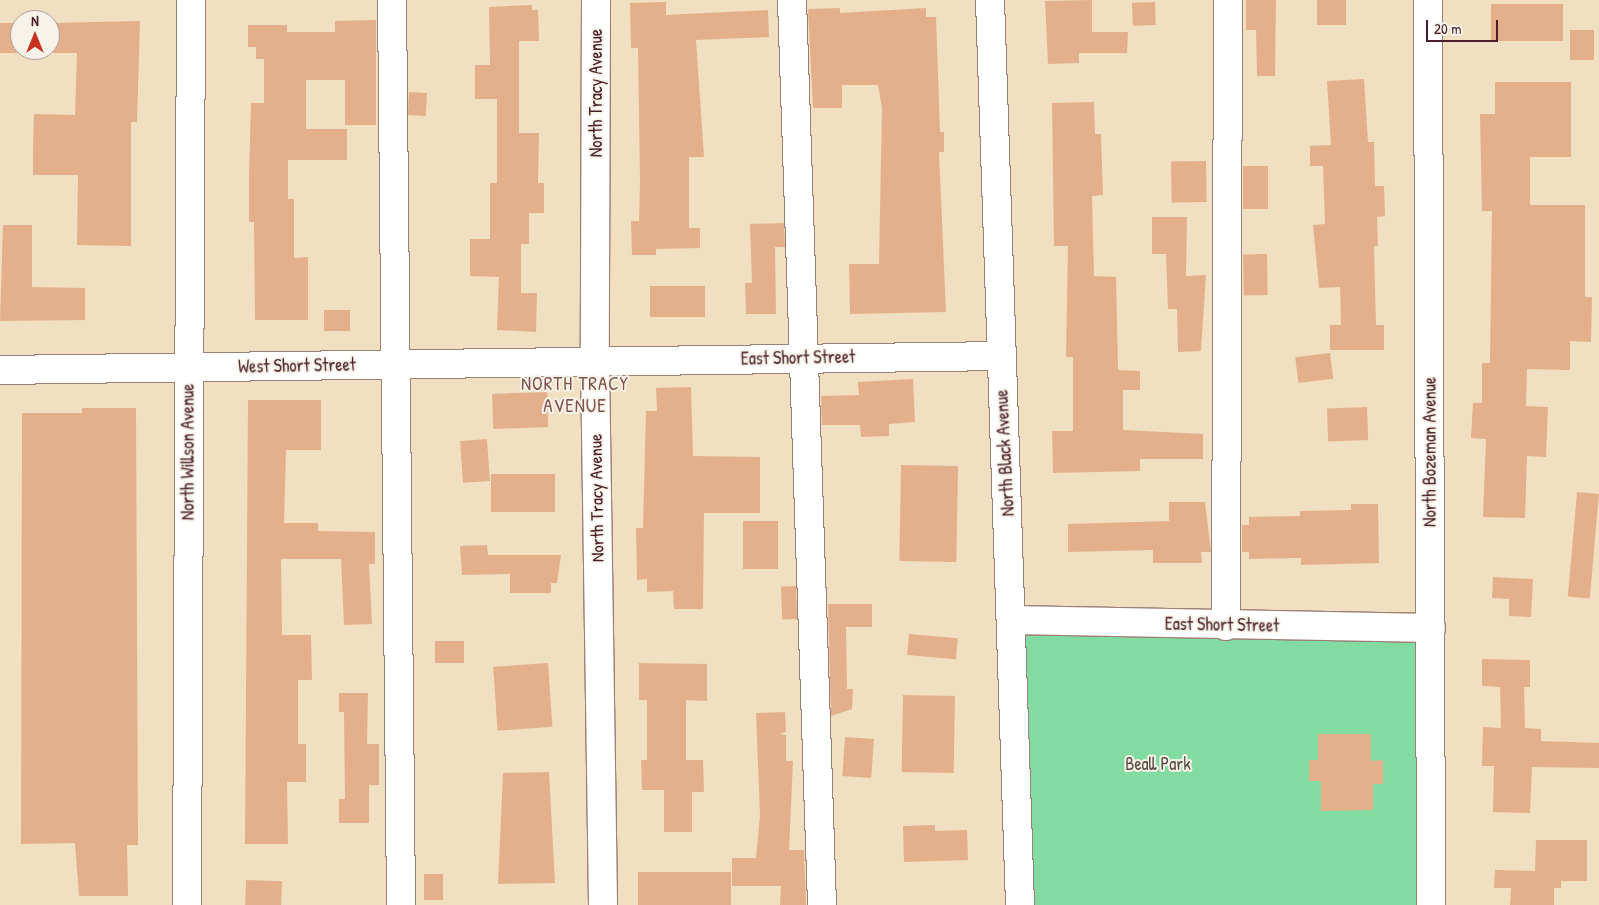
<!DOCTYPE html>
<style>
body{margin:0}
#map{position:relative;width:1599px;height:905px;overflow:hidden;background:#f1dfc1;font-family:"Patrick Hand",sans-serif}
div>[style]{position:absolute}
.green>*{inset:0;background:#82dba0;transform-origin:0 0}
.building>*{inset:0;background:#e4b08b;transform-origin:0 0}
.roads{filter:drop-shadow(1px 0 #9e7f76) drop-shadow(-1px 0 #9e7f76) drop-shadow(0 1px #9e7f76) drop-shadow(0 -1px #9e7f76)}
.minor>*{height:28px;margin:-14px;padding:0 14px;transform-origin:14px;border-radius:14px;background:#fff}
span{translate:-50% -50%;white-space:nowrap;text-align:center;line-height:1.15;-webkit-text-stroke:4px #f7f3e8;paint-order:stroke}
.street-label{font-size:18px;color:#4a1f2b}
.park-label{font-size:18px;color:#584e48}
.neighbourhood-label{font-size:19px;color:#80524d;letter-spacing:1px}
.north{position:absolute;left:10px;top:10px;width:50px;height:50px;box-sizing:border-box;background:#f7f3e8;border:1px solid #b29e9c;border-radius:50%;rotate:0deg;font-size:14px;font-weight:700;line-height:20px;text-align:center;color:#4a1f2b}
.north::after{content:'';display:block;margin:auto;width:18px;height:22px;background:#c8321e;clip-path:polygon(50% 0,100% 100%,50% 72%,0 100%)}
.scale{position:absolute;left:1426px;top:20px;width:72px;height:22px;box-sizing:border-box;border:2px solid #4a1f2b;border-top:0;padding-left:6px;font-size:15px;line-height:18px;white-space:nowrap;color:#4a1f2b;-webkit-text-stroke:4px #f7f3e8;paint-order:stroke}
</style>
<div id="map">
<div class="green">
<i style="left:1013px;top:620px;width:418px;height:285px;rotate:1deg"></i>
</div>
<div class="building">
<i style="clip-path:polygon(1092px 0,1092px 32px,1128px 32px,1127px 53px,1079px 53px,1079px 63px,1048px 64px,1045px 1px)"></i>
<i style="clip-path:polygon(1246px 0,1276px 0,1275px 76px,1257px 76px,1256px 30px,1246px 30px)"></i>
<i style="left:1317px;top:0;width:29px;height:25px"></i>
<i style="clip-path:polygon(666px 2px,666px 15px,768px 10px,769px 37px,696px 40px,704px 157px,689px 157px,689px 228px,700px 228px,700px 248px,656px 249px,656px 255px,632px 255px,631px 221px,639px 221px,640px 182px,638px 48px,631px 48px,630px 3px)"></i>
<i style="left:1155px;top:2px;width:23px;height:23px;rotate:88deg"></i>
<i style="left:1563px;top:4px;width:37px;height:72px;rotate:90deg"></i>
<i style="clip-path:polygon(532px 5px,532px 10px,538px 10px,539px 41px,519px 41px,519px 133px,539px 133px,538px 183px,544px 183px,544px 213px,529px 213px,529px 244px,521px 244px,521px 293px,537px 293px,536px 332px,497px 330px,499px 277px,470px 276px,470px 239px,490px 239px,490px 183px,497px 183px,497px 99px,475px 99px,475px 65px,490px 65px,489px 7px)"></i>
<i style="clip-path:polygon(840px 8px,840px 13px,926px 8px,926px 17px,936px 17px,940px 132px,944px 132px,944px 152px,939px 152px,946px 312px,850px 314px,849px 264px,879px 264px,882px 108px,878px 85px,842px 85px,842px 108px,813px 108px,808px 9px)"></i>
<i style="clip-path:polygon(376px 20px,376px 125px,345px 125px,345px 80px,306px 80px,306px 129px,347px 129px,347px 160px,288px 160px,288px 199px,294px 199px,294px 258px,308px 257px,308px 320px,255px 320px,254px 222px,249px 222px,249px 175px,251px 103px,264px 103px,264px 59px,256px 59px,256px 47px,248px 47px,248px 25px,287px 25px,287px 32px,335px 32px,335px 21px)"></i>
<i style="clip-path:polygon(140px 21px,137px 122px,131px 122px,131px 246px,77px 245px,78px 175px,33px 175px,33px 146px,34px 114px,75px 115px,77px 53px,0 53px,0 23px,20px 23px,20px 50px,50px 50px,50px 23px)"></i>
<i style="left:1570px;top:30px;width:24px;height:30px"></i>
<i style="clip-path:polygon(1364px 79px,1368px 142px,1374px 142px,1375px 186px,1384px 186px,1385px 216px,1377px 217px,1378px 246px,1374px 246px,1376px 325px,1384px 325px,1384px 350px,1330px 350px,1330px 325px,1341px 325px,1340px 287px,1319px 288px,1313px 225px,1325px 224px,1323px 166px,1310px 166px,1310px 146px,1331px 145px,1327px 81px)"></i>
<i style="clip-path:polygon(1495px 82px,1571px 82px,1571px 157px,1530px 157px,1530px 205px,1585px 205px,1585px 297px,1592px 297px,1591px 342px,1570px 341px,1570px 370px,1527px 369px,1526px 406px,1548px 407px,1546px 457px,1527px 456px,1525px 518px,1483px 517px,1486px 439px,1471px 438px,1473px 403px,1482px 403px,1482px 363px,1490px 363px,1492px 211px,1482px 211px,1480px 114px,1495px 114px)"></i>
<i style="left:409px;top:92px;width:18px;height:23px;rotate:3deg"></i>
<i style="clip-path:polygon(1094px 102px,1095px 134px,1101px 134px,1103px 195px,1092px 196px,1094px 276px,1116px 277px,1118px 370px,1140px 371px,1140px 390px,1123px 390px,1123px 430px,1203px 434px,1203px 459px,1140px 459px,1140px 471px,1053px 473px,1052px 431px,1073px 431px,1073px 357px,1066px 357px,1068px 246px,1054px 246px,1052px 103px)"></i>
<i style="left:1206px;top:161px;width:41px;height:35px;rotate:89deg"></i>
<i style="left:1243px;top:166px;width:25px;height:43px"></i>
<i style="clip-path:polygon(1152px 217px,1187px 217px,1186px 276px,1206px 275px,1201px 351px,1178px 352px,1177px 309px,1168px 309px,1166px 254px,1152px 254px)"></i>
<i style="clip-path:polygon(784px 223px,785px 247px,775px 247px,776px 314px,746px 314px,745px 283px,752px 283px,750px 224px)"></i>
<i style="clip-path:polygon(3px 225px,32px 225px,32px 287px,85px 288px,85px 320px,0 321px)"></i>
<i style="left:1267px;top:254px;width:41px;height:24px;rotate:89deg"></i>
<i style="left:705px;top:286px;width:31px;height:55px;rotate:90deg"></i>
<i style="left:350px;top:310px;width:21px;height:26px;rotate:90deg"></i>
<i style="left:1330px;top:353px;width:26px;height:35px;rotate:83deg"></i>
<i style="clip-path:polygon(913px 379px,915px 422px,889px 424px,889px 436px,861px 437px,860px 425px,822px 425px,821px 396px,859px 395px,858px 382px)"></i>
<i style="clip-path:polygon(691px 387px,693px 456px,760px 457px,760px 513px,704px 513px,703px 609px,674px 609px,673px 591px,647px 592px,647px 579px,637px 580px,636px 528px,643px 528px,646px 411px,657px 411px,656px 388px)"></i>
<i style="left:547px;top:392px;width:35px;height:55px;rotate:88deg"></i>
<i style="clip-path:polygon(248px 400px,321px 400px,321px 450px,286px 450px,284px 523px,318px 523px,318px 531px,375px 532px,375px 564px,369px 564px,372px 624px,344px 625px,341px 559px,281px 559px,282px 635px,311px 635px,312px 680px,298px 680px,298px 744px,306px 744px,306px 782px,287px 782px,288px 844px,245px 844px)"></i>
<i style="left:1367px;top:407px;width:33px;height:40px;rotate:88deg"></i>
<i style="clip-path:polygon(82px 408px,136px 408px,138px 845px,127px 845px,128px 896px,79px 896px,75px 843px,21px 844px,22px 413px,82px 413px)"></i>
<i style="left:487px;top:439px;width:42px;height:27px;rotate:86deg"></i>
<i style="left:958px;top:466px;width:96px;height:57px;rotate:91deg"></i>
<i style="left:491px;top:474px;width:64px;height:38px"></i>
<i style="left:1577px;top:492px;width:22px;height:105px;rotate:5deg"></i>
<i style="clip-path:polygon(1169px 502px,1205px 502px,1211px 552px,1201px 552px,1202px 563px,1153px 563px,1153px 550px,1068px 552px,1068px 524px,1169px 521px)"></i>
<i style="clip-path:polygon(1351px 504px,1378px 504px,1379px 563px,1301px 565px,1301px 558px,1249px 559px,1249px 552px,1242px 552px,1242px 525px,1249px 525px,1249px 517px,1300px 516px,1300px 511px,1351px 510px)"></i>
<i style="left:743px;top:521px;width:35px;height:48px"></i>
<i style="clip-path:polygon(487px 545px,488px 555px,561px 555px,557px 583px,551px 583px,551px 593px,510px 593px,510px 574px,462px 575px,460px 546px)"></i>
<i style="clip-path:polygon(1493px 577px,1533px 579px,1531px 617px,1509px 616px,1509px 599px,1492px 598px)"></i>
<i style="left:796px;top:586px;width:33px;height:15px;rotate:88deg"></i>
<i style="clip-path:polygon(828px 604px,872px 604px,872px 627px,846px 627px,847px 689px,853px 689px,852px 709px,831px 716px)"></i>
<i style="left:909px;top:634px;width:49px;height:21px;rotate:5deg"></i>
<i style="left:435px;top:641px;width:29px;height:22px"></i>
<i style="clip-path:polygon(1482px 659px,1530px 660px,1530px 687px,1524px 687px,1525px 728px,1541px 729px,1541px 741px,1599px 743px,1599px 768px,1532px 767px,1530px 813px,1493px 812px,1494px 766px,1482px 766px,1483px 727px,1501px 728px,1500px 687px,1482px 686px)"></i>
<i style="left:548px;top:663px;width:64px;height:55px;rotate:86deg"></i>
<i style="clip-path:polygon(639px 663px,707px 664px,707px 701px,686px 700px,686px 760px,703px 760px,704px 792px,692px 792px,692px 832px,664px 832px,664px 790px,642px 790px,641px 760px,647px 760px,647px 700px,639px 700px)"></i>
<i style="clip-path:polygon(339px 693px,368px 693px,367px 744px,379px 744px,379px 785px,369px 785px,369px 823px,339px 823px,339px 799px,345px 799px,344px 712px,339px 712px)"></i>
<i style="left:903px;top:695px;width:52px;height:77px;rotate:1deg"></i>
<i style="clip-path:polygon(785px 712px,786px 732px,779px 734px,786px 735px,786px 761px,793px 761px,789px 850px,804px 850px,806px 905px,780px 905px,781px 886px,732px 886px,732px 858px,756px 858px,760px 815px,756px 713px)"></i>
<i style="clip-path:polygon(1318px 734px,1371px 734px,1371px 761px,1383px 760px,1383px 784px,1373px 784px,1373px 810px,1321px 811px,1321px 781px,1309px 781px,1309px 760px,1318px 760px)"></i>
<i style="left:845px;top:737px;width:29px;height:39px;rotate:4deg"></i>
<i style="clip-path:polygon(549px 772px,555px 883px,498px 884px,503px 773px)"></i>
<i style="clip-path:polygon(935px 825px,935px 831px,967px 830px,968px 860px,904px 862px,903px 826px)"></i>
<i style="clip-path:polygon(1536px 840px,1587px 840px,1587px 881px,1561px 881px,1561px 888px,1554px 888px,1554px 905px,1510px 905px,1511px 888px,1494px 888px,1495px 870px,1535px 871px)"></i>
<i style="left:731px;top:872px;width:33px;height:93px;rotate:90deg"></i>
<i style="left:424px;top:874px;width:19px;height:26px"></i>
<i style="left:246px;top:880px;width:36px;height:25px;rotate:2deg"></i>
</div>
<div class="roads">
<div class="minor">
<i style="left:392px;top:0;width:905px;rotate:89.43deg"></i>
<i style="left:596px;top:0;width:363px;rotate:90.2deg"></i>
<i style="left:595px;top:363px;width:542px;rotate:89.15deg"></i>
<i style="left:792px;top:0;width:905px;rotate:88.1deg"></i>
<i style="left:990px;top:0;width:905px;rotate:88.1deg"></i>
<i style="left:1428px;top:0;width:905px;rotate:89.81deg"></i>
<i style="left:0;top:370px;width:1000px;rotate:-0.8deg"></i>
<i style="left:1013px;top:620px;width:418px;rotate:1.1deg"></i>
<i style="left:1226px;top:626px;width:626px;rotate:-89.82deg"></i>
<i style="left:187px;top:905px;width:905px;rotate:-89.75deg"></i>
</div>
</div>
<div class="street-label">
<span style="left:596px;top:93px;rotate:-90deg">North Tracy Avenue</span>
<span style="left:798px;top:358px;rotate:-1deg">East Short Street</span>
<span style="left:297px;top:366px;rotate:-1deg">West Short Street</span>
<span style="left:188px;top:452px;rotate:-90deg">North Willson Avenue</span>
<span style="left:1430px;top:452px;rotate:-90deg">North Bozeman Avenue</span>
<span style="left:1005px;top:453px;rotate:-93deg">North Black Avenue</span>
<span style="left:597px;top:498px;rotate:-91deg">North Tracy Avenue</span>
<span style="left:1222px;top:625px;rotate:1deg">East Short Street</span>
</div>
<div class="park-label">
<span style="left:1158px;top:764px">Beall Park</span>
</div>
<div class="neighbourhood-label">
<span style="left:575px;top:395px">NORTH TRACY<br>AVENUE</span>
</div>
<div class="north">N</div>
<div class="scale">20 m</div>
</div>
